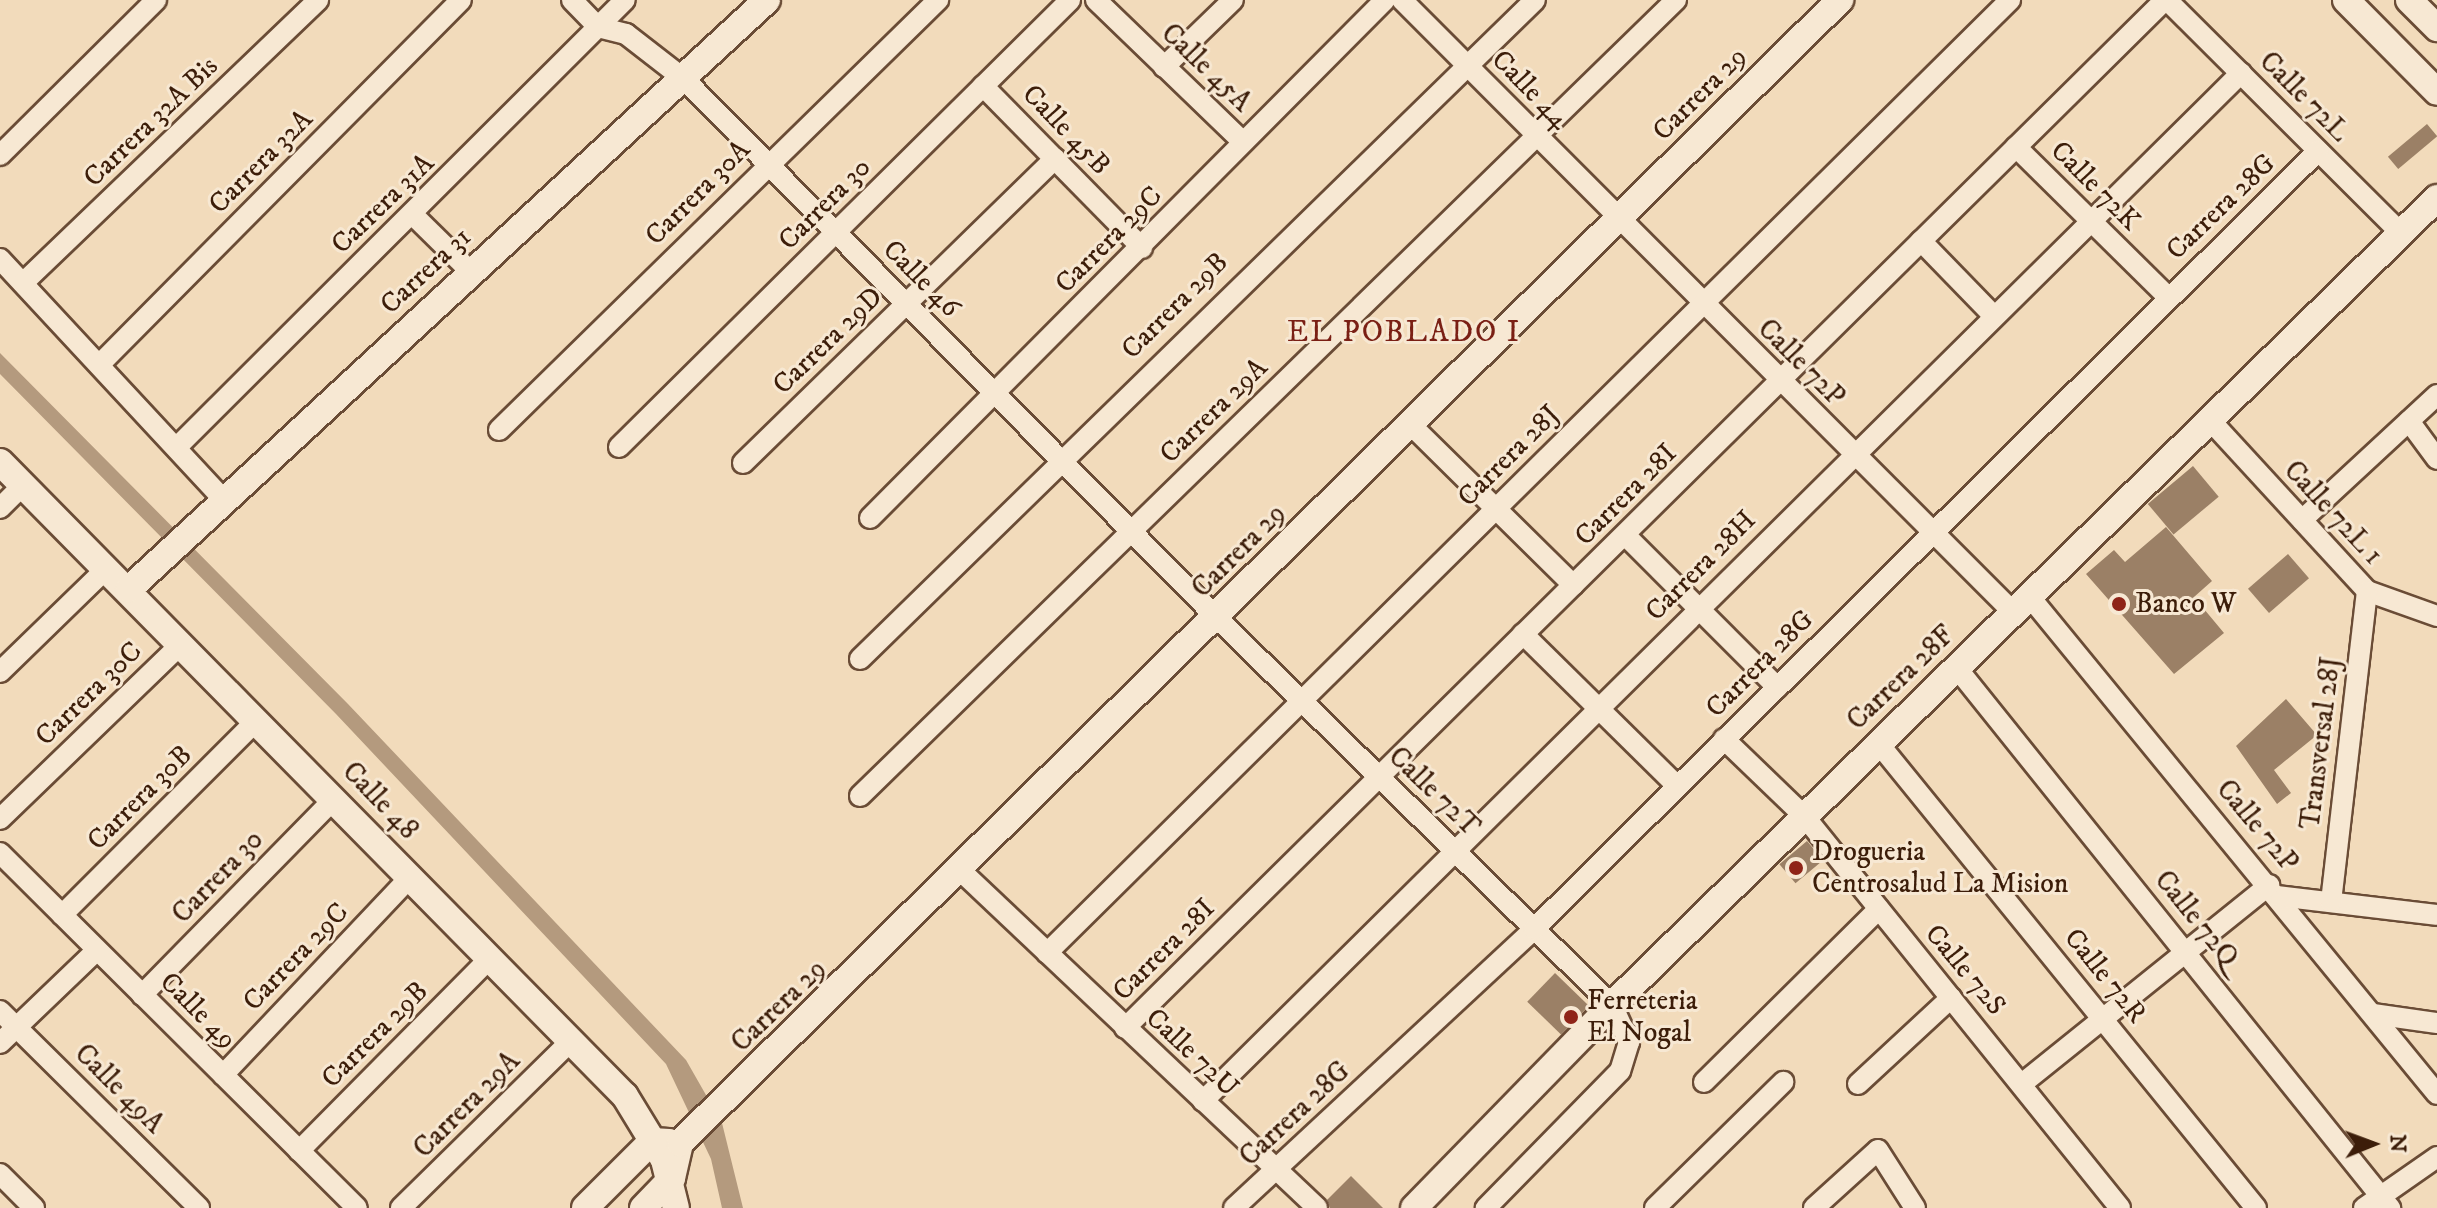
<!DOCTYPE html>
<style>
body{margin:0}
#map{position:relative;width:2437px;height:1208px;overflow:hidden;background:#f2dbbb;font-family:"IM FELL DW Pica",serif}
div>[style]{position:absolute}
.water>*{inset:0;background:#b49a7e}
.building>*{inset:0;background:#9b8066;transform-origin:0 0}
.roads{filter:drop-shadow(2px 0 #6a4c36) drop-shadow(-2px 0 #6a4c36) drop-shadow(0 2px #6a4c36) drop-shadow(0 -2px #6a4c36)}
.minor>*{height:20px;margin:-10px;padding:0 10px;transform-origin:10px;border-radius:10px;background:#f7e8d3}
.tertiary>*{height:26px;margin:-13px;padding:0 13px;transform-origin:13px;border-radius:13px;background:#f7e8d3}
.dots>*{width:22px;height:22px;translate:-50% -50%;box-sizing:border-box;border:4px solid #f7e8d3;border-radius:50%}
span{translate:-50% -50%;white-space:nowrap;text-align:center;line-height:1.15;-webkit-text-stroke:6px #f7e8d3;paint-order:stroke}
.street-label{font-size:28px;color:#3c1d09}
.poi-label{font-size:28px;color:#3c1d09}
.left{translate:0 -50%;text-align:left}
.neighbourhood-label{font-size:30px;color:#7a1f14;letter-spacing:2px}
.north{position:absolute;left:2333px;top:1104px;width:80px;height:80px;-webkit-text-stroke:6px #f7e8d3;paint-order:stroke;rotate:89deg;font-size:22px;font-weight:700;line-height:32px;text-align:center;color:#3c1d09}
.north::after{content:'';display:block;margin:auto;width:28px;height:36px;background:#3c1d09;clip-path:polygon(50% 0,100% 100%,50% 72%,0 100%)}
</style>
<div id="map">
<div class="water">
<i style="clip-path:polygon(0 353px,348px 704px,686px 1060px,722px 1123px,743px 1208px,722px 1208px,711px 1159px,666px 1064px,336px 714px,0 374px)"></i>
</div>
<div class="building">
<i style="left:2427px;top:124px;width:16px;height:51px;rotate:50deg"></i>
<i style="left:2193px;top:466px;width:40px;height:59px;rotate:50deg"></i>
<i style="clip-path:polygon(2166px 527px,2212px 581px,2194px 597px,2224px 633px,2174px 674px,2086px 574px,2114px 550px,2125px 562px)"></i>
<i style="left:2288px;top:554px;width:32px;height:53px;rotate:49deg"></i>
<i style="clip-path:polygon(2286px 699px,2317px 735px,2274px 770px,2291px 793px,2277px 804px,2236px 746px)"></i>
<i style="left:1807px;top:841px;width:25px;height:36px;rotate:50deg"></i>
<i style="left:1555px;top:973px;width:47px;height:40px;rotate:44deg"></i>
<i style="clip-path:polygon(1351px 1176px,1383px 1208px,1330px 1208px,1327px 1200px)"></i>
</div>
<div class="roads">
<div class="minor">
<i style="left:572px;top:0;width:37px;rotate:46deg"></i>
<i style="left:598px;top:27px;width:29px;rotate:14deg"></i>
<i style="left:626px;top:34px;width:73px;rotate:37.8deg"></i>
<i style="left:684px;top:79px;width:758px;rotate:45.32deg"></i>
<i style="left:1217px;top:618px;width:553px;rotate:44.41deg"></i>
<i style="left:1612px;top:1005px;width:41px;rotate:65.3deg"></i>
<i style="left:1629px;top:1042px;width:30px;rotate:107deg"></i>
<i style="left:1620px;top:1071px;width:192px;rotate:134.4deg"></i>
<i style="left:1096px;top:0;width:204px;rotate:44deg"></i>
<i style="left:1402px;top:0;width:866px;rotate:45.05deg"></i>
<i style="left:2167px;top:0;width:330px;rotate:44.9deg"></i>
<i style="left:1164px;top:67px;width:96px;rotate:-44.2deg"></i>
<i style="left:983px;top:86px;width:227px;rotate:45.5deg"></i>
<i style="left:2016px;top:147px;width:214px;rotate:44.6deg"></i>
<i style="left:0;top:155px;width:220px;rotate:-44.8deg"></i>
<i style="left:412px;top:214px;width:84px;rotate:44.5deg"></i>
<i style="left:1921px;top:241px;width:105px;rotate:45.8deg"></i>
<i style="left:0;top:259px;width:329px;rotate:47.1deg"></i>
<i style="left:23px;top:283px;width:409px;rotate:-43.8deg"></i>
<i style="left:101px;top:363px;width:511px;rotate:-45.24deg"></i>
<i style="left:2208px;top:418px;width:235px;rotate:47.4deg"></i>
<i style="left:2367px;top:591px;width:74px;rotate:19.7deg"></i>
<i style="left:2409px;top:421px;width:47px;rotate:53.6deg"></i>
<i style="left:1411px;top:425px;width:228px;rotate:44.6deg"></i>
<i style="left:499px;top:430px;width:615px;rotate:-44.41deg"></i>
<i style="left:178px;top:446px;width:631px;rotate:-44.94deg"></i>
<i style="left:619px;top:447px;width:635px;rotate:-44.74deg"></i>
<i style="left:743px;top:463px;width:436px;rotate:-44.3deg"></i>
<i style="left:0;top:508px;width:31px;rotate:-45deg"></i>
<i style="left:870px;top:518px;width:730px;rotate:-45.17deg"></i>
<i style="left:2302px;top:520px;width:184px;rotate:-42.8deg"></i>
<i style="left:1626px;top:536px;width:214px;rotate:45deg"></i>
<i style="left:2030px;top:597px;width:642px;rotate:50.69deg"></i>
<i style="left:1523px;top:634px;width:216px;rotate:44.6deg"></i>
<i style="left:860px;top:659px;width:943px;rotate:-44.31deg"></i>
<i style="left:1956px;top:667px;width:694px;rotate:51.26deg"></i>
<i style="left:0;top:672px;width:149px;rotate:-44.2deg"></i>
<i style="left:1724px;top:739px;width:112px;rotate:43.9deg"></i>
<i style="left:1805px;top:817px;width:502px;rotate:51.14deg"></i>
<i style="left:1879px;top:744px;width:598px;rotate:50.91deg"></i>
<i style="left:860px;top:796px;width:1140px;rotate:-44.29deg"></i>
<i style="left:0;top:819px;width:253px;rotate:-44deg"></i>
<i style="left:0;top:853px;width:503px;rotate:44.84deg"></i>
<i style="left:961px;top:871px;width:490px;rotate:43.4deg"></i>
<i style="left:2278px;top:896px;width:160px;rotate:6.8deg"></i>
<i style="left:2331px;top:902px;width:313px;rotate:-83.4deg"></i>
<i style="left:62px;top:915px;width:276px;rotate:-45deg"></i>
<i style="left:1047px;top:953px;width:1355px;rotate:-44.7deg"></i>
<i style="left:142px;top:995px;width:274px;rotate:-45.6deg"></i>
<i style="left:0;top:1011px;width:280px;rotate:44.7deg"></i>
<i style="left:2373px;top:1014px;width:65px;rotate:8deg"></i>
<i style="left:1125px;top:1028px;width:1462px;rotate:-44.67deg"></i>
<i style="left:0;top:1043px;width:134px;rotate:-43.8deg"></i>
<i style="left:223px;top:1075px;width:272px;rotate:-46.6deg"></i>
<i style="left:1704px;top:1082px;width:246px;rotate:-44.7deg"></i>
<i style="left:2023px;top:1083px;width:316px;rotate:-38.8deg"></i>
<i style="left:1858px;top:1084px;width:127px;rotate:-42.8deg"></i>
<i style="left:1203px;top:1101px;width:1461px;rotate:-44.72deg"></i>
<i style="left:299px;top:1151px;width:272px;rotate:-45.3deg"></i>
<i style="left:0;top:1174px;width:48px;rotate:45deg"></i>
<i style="left:401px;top:1208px;width:238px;rotate:-44.5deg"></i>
<i style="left:1234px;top:1208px;width:410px;rotate:-42.9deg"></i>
<i style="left:1534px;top:929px;width:1105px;rotate:-44.78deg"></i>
<i style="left:1655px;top:1208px;width:180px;rotate:-44.5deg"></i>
<i style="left:1814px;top:1208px;width:86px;rotate:-42.2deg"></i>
<i style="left:1878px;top:1150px;width:69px;rotate:57.5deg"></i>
<i style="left:2364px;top:1208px;width:89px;rotate:-34.9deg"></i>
</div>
<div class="tertiary">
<i style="left:2346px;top:0;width:129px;rotate:45.3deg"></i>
<i style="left:2409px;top:0;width:40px;rotate:45deg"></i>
<i style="left:0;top:462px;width:890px;rotate:45.41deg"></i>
<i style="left:625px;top:1096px;width:75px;rotate:58.6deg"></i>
<i style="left:664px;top:1160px;width:49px;rotate:76deg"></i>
<i style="left:129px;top:589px;width:868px;rotate:-42.71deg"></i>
<i style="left:585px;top:1208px;width:95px;rotate:-45deg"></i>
<i style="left:652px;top:1141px;width:17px;rotate:3deg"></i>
<i style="left:643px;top:1208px;width:42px;rotate:-46deg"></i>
<i style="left:672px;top:1178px;width:36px;rotate:-77deg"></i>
<i style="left:680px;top:1143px;width:1629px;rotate:-44.58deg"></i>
<i style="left:1414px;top:1208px;width:284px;rotate:-45.7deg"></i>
<i style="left:1612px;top:1005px;width:1154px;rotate:-44.37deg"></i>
</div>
</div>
<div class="dots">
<i style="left:2119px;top:604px;background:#8f2418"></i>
<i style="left:1796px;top:868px;background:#8f2418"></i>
<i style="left:1571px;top:1017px;background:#8f2418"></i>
</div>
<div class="street-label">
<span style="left:1206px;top:68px;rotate:44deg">Calle 45A</span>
<span style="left:1530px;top:90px;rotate:46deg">Calle 44</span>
<span style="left:1700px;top:94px;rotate:-45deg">Carrera 29</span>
<span style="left:2304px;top:97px;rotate:45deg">Calle 72L</span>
<span style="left:151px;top:122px;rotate:-44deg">Carrera 32A Bis</span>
<span style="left:1066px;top:130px;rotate:46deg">Calle 45B</span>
<span style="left:261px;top:162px;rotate:-45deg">Carrera 32A</span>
<span style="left:2095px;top:186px;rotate:45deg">Calle 72K</span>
<span style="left:698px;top:193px;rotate:-45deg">Carrera 30A</span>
<span style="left:383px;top:204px;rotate:-44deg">Carrera 31A</span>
<span style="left:825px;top:204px;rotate:-45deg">Carrera 30</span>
<span style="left:2221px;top:207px;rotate:-44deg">Carrera 28G</span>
<span style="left:1109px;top:240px;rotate:-45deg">Carrera 29C</span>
<span style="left:426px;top:271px;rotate:-43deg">Carrera 31</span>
<span style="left:921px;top:279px;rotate:45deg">Calle 46</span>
<span style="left:1175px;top:306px;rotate:-45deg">Carrera 29B</span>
<span style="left:828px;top:341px;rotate:-44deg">Carrera 29D</span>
<span style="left:1801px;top:363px;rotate:45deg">Calle 72P</span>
<span style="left:1214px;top:411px;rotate:-44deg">Carrera 29A</span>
<span style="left:1509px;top:456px;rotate:-45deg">Carrera 28J</span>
<span style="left:1626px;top:495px;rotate:-45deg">Carrera 28I</span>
<span style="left:2333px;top:513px;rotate:47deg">Calle 72L 1</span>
<span style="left:1239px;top:551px;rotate:-45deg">Carrera 29</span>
<span style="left:1701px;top:566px;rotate:-45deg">Carrera 28H</span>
<span style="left:1760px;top:664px;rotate:-45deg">Carrera 28G</span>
<span style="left:1901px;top:678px;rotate:-44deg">Carrera 28F</span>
<span style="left:89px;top:694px;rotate:-44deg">Carrera 30C</span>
<span style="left:2321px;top:743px;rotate:-83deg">Transversal 28J</span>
<span style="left:1434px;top:792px;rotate:44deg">Calle 72T</span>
<span style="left:140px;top:798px;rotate:-45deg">Carrera 30B</span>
<span style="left:380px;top:801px;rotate:46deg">Calle 48</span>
<span style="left:2257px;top:826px;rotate:50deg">Calle 72P</span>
<span style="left:218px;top:877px;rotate:-46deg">Carrera 30</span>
<span style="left:2196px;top:919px;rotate:51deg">Calle 72Q</span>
<span style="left:1164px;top:950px;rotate:-45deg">Carrera 28I</span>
<span style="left:296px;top:957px;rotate:-46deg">Carrera 29C</span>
<span style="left:1965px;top:970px;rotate:50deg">Calle 72S</span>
<span style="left:2105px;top:976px;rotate:51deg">Calle 72R</span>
<span style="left:779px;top:1006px;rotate:-44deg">Carrera 29</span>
<span style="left:198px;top:1011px;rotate:45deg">Calle 49</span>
<span style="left:375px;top:1035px;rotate:-45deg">Carrera 29B</span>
<span style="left:1192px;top:1053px;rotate:43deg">Calle 72U</span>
<span style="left:119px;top:1089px;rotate:45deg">Calle 49A</span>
<span style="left:467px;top:1105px;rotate:-45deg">Carrera 29A</span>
<span style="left:1295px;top:1114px;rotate:-43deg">Carrera 28G</span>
</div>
<div class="poi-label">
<span class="left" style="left:2135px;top:604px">Banco W</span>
<span class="left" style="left:1812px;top:868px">Drogueria<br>Centrosalud La Mision</span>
<span class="left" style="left:1587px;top:1017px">Ferreteria<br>El Nogal</span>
</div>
<div class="neighbourhood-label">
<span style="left:1404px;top:333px">EL POBLADO I</span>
</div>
<div class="north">N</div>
</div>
